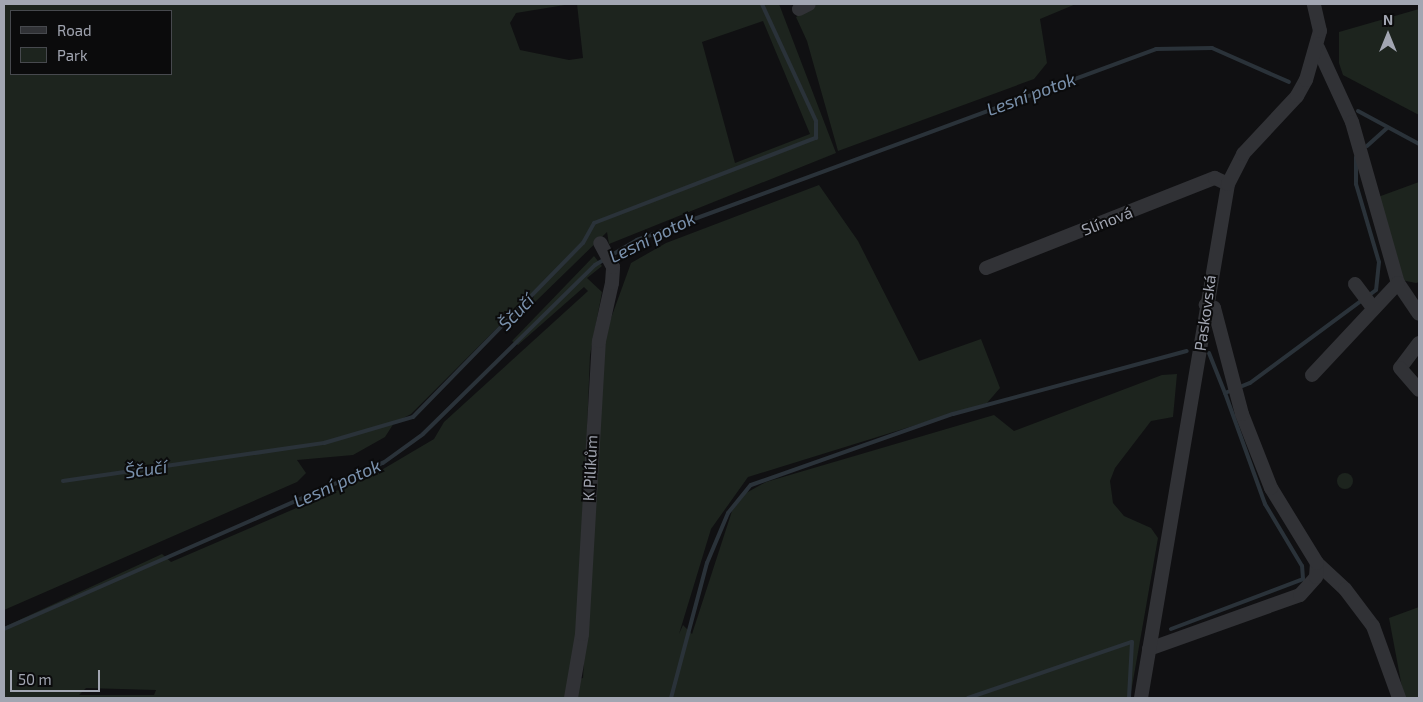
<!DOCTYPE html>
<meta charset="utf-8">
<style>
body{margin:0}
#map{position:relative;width:1423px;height:702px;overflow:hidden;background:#101012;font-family:"Exo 2",sans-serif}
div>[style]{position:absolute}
.green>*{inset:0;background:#1d241e}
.round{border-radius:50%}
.stream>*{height:4px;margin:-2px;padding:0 2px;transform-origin:2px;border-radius:2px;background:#2a3239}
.minor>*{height:14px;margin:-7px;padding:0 7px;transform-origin:7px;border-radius:7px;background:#313236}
span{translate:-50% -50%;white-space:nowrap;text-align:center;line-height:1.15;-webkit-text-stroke:4px #0b0b0c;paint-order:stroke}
.street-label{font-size:16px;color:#a2a6b2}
.water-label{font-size:18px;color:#7a91ac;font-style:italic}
.frame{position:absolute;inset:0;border:5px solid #a2a6b2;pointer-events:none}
.legend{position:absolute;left:10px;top:10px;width:162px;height:65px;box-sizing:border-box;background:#0b0b0c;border:1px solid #47494e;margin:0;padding:6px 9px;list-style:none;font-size:15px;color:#a2a6b2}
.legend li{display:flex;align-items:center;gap:10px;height:25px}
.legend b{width:25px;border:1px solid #47494e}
.north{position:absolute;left:1363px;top:10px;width:50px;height:50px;-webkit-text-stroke:4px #0b0b0c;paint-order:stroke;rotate:0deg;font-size:14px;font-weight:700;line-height:20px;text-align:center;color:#a2a6b2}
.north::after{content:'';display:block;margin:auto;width:18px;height:22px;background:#a2a6b2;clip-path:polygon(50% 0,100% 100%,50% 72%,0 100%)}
.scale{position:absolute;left:10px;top:670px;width:90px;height:22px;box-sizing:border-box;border:2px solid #a2a6b2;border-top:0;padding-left:6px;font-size:15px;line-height:18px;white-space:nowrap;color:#a2a6b2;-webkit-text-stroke:4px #0b0b0c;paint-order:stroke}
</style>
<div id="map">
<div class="green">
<i style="clip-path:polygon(evenodd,4px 4px,571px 4px,516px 13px,510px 23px,520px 50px,569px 60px,583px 58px,577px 4px,779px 4px,836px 153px,609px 244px,607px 232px,532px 305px,534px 294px,497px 328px,411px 414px,394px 423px,385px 437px,353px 455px,297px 460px,306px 473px,297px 482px,4px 610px,4px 4px,11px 11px,171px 11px,171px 74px,11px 74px,11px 11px,4px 4px,763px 21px,810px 134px,735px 163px,702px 42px,763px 21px)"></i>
<i style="clip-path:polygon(818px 4px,1076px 4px,1040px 19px,1047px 63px,1034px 79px,838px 151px,807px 41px,796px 17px)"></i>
<i style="clip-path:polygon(1419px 9px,1419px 115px,1343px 75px,1339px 63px,1339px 32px)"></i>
<i style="clip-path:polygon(1419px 182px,1419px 282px,1416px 283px,1401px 280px,1378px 197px)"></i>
<i style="clip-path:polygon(819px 185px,858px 241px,919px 361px,981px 339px,1000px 388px,987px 403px,748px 477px,711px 529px,679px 634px,683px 625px,692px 634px,732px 511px,746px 493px,766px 482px,994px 415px,1014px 431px,1162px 375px,1177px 374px,1173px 417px,1151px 421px,1115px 468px,1110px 481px,1113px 503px,1124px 516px,1151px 528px,1158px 538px,1130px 698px,576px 698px,578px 679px,583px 678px,602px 343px,631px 263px,666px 243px)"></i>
<i style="clip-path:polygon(evenodd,594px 256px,602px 266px,587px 278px,602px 292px,590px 355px,579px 632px,566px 698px,4px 698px,4px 627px,162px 554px,171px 562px,373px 475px,434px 439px,444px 422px,588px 291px,584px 287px,518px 345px,512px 341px,594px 256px,86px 688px,156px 690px,154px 695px,79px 695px,86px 688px)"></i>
<i class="round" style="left:1337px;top:473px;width:16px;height:16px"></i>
<i style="clip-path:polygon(1419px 607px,1419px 698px,1404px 698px,1389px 618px)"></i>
</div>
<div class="stream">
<i style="left:1358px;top:111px;width:69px;rotate:28.4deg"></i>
<i style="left:1367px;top:146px;width:27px;rotate:-42deg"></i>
<i style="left:1356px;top:157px;width:27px;rotate:90deg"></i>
<i style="left:1356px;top:184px;width:81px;rotate:73.6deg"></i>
<i style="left:1379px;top:262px;width:28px;rotate:96deg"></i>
<i style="left:1376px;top:290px;width:10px;rotate:143deg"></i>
<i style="left:1209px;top:353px;width:43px;rotate:68.2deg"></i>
<i style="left:63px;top:481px;width:264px;rotate:-8.3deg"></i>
<i style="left:324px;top:443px;width:93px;rotate:-16.3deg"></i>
<i style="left:413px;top:417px;width:243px;rotate:-45.7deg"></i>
<i style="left:583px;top:243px;width:23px;rotate:-61deg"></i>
<i style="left:594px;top:223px;width:238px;rotate:-21deg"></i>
<i style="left:816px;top:138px;width:17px;rotate:-90deg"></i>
<i style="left:816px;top:121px;width:129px;rotate:-114.8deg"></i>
<i style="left:4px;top:629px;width:414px;rotate:-23.7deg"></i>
<i style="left:383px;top:463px;width:49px;rotate:-35.9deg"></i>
<i style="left:423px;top:434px;width:241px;rotate:-44.5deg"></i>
<i style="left:595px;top:265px;width:49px;rotate:-30.8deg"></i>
<i style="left:637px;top:240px;width:553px;rotate:-20.2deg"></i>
<i style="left:1156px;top:49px;width:56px;rotate:-1deg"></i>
<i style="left:1212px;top:48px;width:84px;rotate:23.8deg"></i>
<i style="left:1171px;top:629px;width:141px;rotate:-20.7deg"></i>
<i style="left:1303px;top:579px;width:13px;rotate:-94deg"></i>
<i style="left:1302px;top:566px;width:72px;rotate:-120.8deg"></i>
<i style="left:1265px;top:504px;width:118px;rotate:-109.8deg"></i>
<i style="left:1225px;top:393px;width:27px;rotate:-22deg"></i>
<i style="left:1250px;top:383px;width:139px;rotate:-36.5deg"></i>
<i style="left:671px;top:698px;width:140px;rotate:-75.1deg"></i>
<i style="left:707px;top:563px;width:54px;rotate:-67.2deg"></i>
<i style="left:728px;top:513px;width:36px;rotate:-51deg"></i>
<i style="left:751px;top:485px;width:214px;rotate:-19.4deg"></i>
<i style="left:953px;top:414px;width:242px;rotate:-15.1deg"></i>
<i style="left:968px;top:698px;width:173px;rotate:-18.9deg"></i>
<i style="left:1132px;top:642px;width:56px;rotate:93.1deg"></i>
</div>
<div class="minor">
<i style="left:799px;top:9px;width:11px;rotate:-27deg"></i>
<i style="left:1318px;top:48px;width:81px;rotate:65.3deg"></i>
<i style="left:1352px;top:122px;width:167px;rotate:74.1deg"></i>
<i style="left:1398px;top:283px;width:37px;rotate:56deg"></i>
<i style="left:986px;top:268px;width:246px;rotate:-21.5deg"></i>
<i style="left:1215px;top:178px;width:14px;rotate:25deg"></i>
<i style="left:1355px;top:284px;width:31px;rotate:53deg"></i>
<i style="left:1419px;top:343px;width:31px;rotate:127deg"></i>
<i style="left:1400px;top:368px;width:29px;rotate:49deg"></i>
<i style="left:1312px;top:375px;width:126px;rotate:-46.9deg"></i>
<i style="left:1317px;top:563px;width:38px;rotate:43deg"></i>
<i style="left:1345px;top:589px;width:46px;rotate:52.9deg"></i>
<i style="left:1373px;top:626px;width:77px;rotate:70.1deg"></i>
<i style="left:1149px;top:649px;width:160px;rotate:-19.7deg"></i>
<i style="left:1300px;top:595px;width:24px;rotate:-48deg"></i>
<i style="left:1316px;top:577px;width:14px;rotate:-86deg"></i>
<i style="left:1317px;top:563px;width:88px;rotate:-121.5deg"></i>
<i style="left:1271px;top:488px;width:79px;rotate:-111.4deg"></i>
<i style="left:1242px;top:414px;width:110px;rotate:-104.8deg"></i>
<i style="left:1214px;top:308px;width:9px;rotate:-159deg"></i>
<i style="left:571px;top:698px;width:65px;rotate:-80.2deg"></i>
<i style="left:582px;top:634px;width:293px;rotate:-86.7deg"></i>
<i style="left:599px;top:341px;width:59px;rotate:-77.4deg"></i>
<i style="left:612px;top:283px;width:16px;rotate:-86deg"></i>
<i style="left:613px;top:267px;width:27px;rotate:-118deg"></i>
<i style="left:1141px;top:698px;width:521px;rotate:-80.39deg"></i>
<i style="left:1228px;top:184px;width:34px;rotate:-63deg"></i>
<i style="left:1243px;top:154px;width:79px;rotate:-47deg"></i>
<i style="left:1297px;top:96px;width:18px;rotate:-61deg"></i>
<i style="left:1306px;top:80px;width:51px;rotate:-74.1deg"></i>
<i style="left:1320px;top:31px;width:28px;rotate:-103deg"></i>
</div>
<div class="street-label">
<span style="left:1107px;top:221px;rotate:-21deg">Slínová</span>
<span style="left:1205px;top:313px;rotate:-82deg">Paskovská</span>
<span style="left:590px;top:468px;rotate:-87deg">K Pilíkům</span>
</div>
<div class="water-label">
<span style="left:1031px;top:94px;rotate:-20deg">Lesní potok</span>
<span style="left:652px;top:237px;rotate:-26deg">Lesní potok</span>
<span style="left:516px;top:312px;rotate:-46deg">Ščučí</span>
<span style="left:146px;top:469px;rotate:-8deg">Ščučí</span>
<span style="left:337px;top:483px;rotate:-24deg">Lesní potok</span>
</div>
<div class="frame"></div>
<ul class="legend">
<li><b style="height:6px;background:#313236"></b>Road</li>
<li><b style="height:14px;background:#1d241e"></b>Park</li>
</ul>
<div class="north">N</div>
<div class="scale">50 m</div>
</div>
